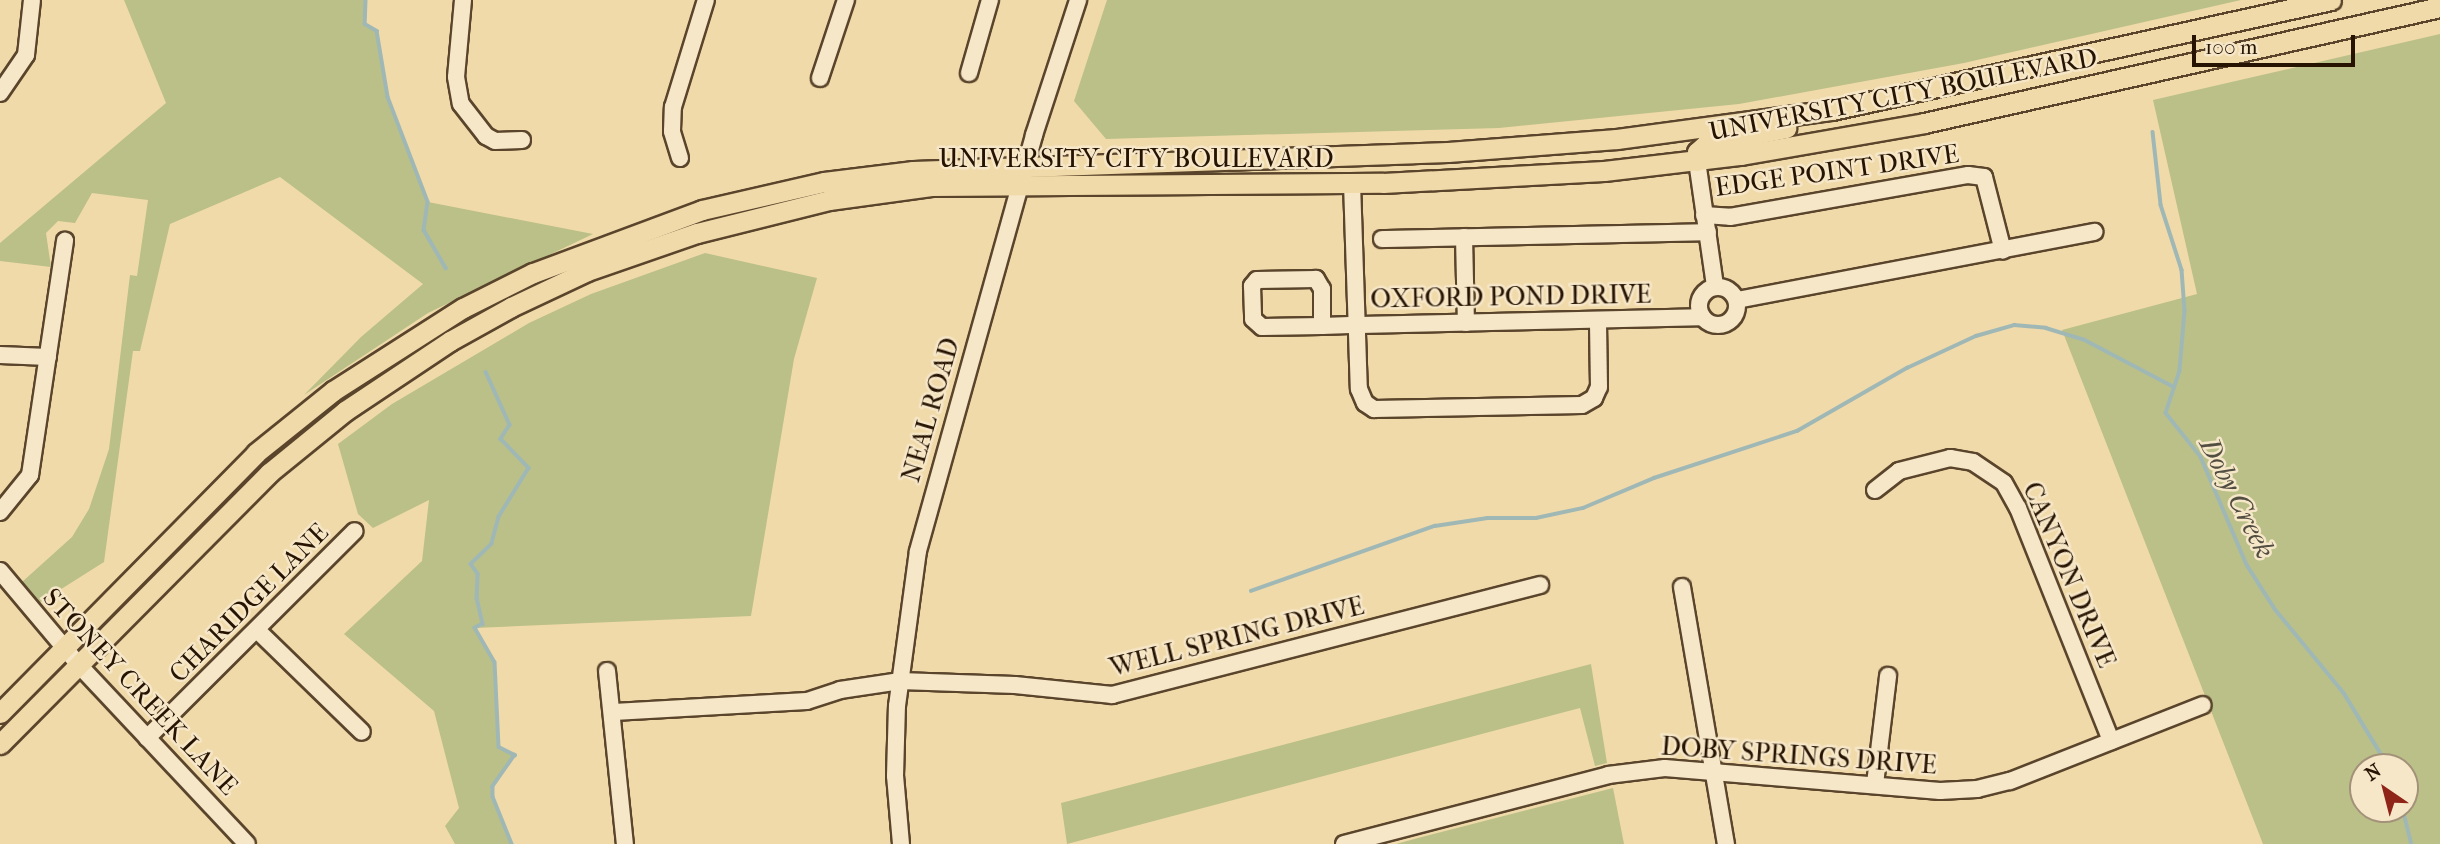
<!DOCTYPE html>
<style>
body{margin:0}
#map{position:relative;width:2440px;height:844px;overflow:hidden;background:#f1daaa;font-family:"IM FELL French Canon",serif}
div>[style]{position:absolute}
.green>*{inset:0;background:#bac088}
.stream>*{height:3.5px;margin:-1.75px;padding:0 1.75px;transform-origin:1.75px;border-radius:1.75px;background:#a0b8b5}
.roads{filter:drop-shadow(2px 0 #5a452c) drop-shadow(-2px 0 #5a452c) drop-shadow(0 2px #5a452c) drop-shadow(0 -2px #5a452c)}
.minor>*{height:16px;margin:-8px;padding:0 8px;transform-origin:8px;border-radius:8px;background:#f6e7c8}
.minor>.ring{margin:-8px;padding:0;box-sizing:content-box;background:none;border:16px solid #f6e7c8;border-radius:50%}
.major>*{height:19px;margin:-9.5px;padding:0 9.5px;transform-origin:9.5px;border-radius:9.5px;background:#f1daaa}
span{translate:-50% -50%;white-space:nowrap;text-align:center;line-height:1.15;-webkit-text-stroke:5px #f6e7c8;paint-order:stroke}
.street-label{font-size:26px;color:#271302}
.water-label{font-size:28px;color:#514d41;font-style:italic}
.north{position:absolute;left:2349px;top:753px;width:70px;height:70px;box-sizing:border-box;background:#f6e7c8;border:2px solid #a39279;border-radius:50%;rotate:325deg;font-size:19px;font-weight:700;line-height:28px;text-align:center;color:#271302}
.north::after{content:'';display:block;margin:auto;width:24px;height:32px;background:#8f2418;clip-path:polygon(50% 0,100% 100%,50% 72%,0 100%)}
.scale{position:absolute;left:2192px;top:35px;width:163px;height:32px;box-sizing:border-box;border:4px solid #271302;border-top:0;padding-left:9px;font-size:21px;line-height:24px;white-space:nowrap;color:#271302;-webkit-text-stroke:5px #f6e7c8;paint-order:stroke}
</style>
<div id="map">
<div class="green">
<i style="clip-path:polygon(124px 0,366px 0,365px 24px,377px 31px,388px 97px,428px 202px,593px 234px,428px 313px,304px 395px,361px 337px,423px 284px,280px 177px,170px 224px,140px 351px,133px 351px,104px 562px,36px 605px,22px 582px,72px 537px,89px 509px,109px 449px,130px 275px,137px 276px,148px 200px,92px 193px,75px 223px,58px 221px,46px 233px,51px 267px,0 261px,0 243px,166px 103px)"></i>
<i style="clip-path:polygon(1107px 0,2241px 0,1964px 63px,1739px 104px,1499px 128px,1106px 139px,1074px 101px)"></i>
<i style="clip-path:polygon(evenodd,2440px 34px,2440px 844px,2263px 844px,2062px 330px,2197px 294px,2153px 100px,2440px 34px,2363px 767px,2405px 767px,2405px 809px,2363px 809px,2363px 767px)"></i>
<i style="clip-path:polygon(705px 253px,817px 278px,794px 359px,751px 616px,475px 628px,495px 662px,499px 746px,515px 755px,493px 786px,493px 797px,512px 844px,455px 844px,445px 826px,459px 808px,434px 711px,344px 634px,422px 561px,429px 500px,373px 528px,358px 514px,338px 444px,392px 404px,529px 323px,591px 294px)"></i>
<i style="clip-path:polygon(1591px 664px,1607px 763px,1595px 766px,1580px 708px,1067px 844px,1061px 803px)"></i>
<i style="clip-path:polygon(1613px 788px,1624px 844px,1396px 844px,1418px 838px)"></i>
</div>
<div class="stream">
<i style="left:366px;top:0;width:24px;rotate:92deg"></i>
<i style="left:365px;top:24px;width:14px;rotate:30deg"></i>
<i style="left:377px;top:31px;width:67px;rotate:80.5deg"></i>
<i style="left:388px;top:97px;width:112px;rotate:69.1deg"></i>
<i style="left:428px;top:202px;width:28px;rotate:98deg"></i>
<i style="left:424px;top:230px;width:44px;rotate:59.9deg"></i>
<i style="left:2153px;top:132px;width:73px;rotate:83.7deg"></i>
<i style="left:2161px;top:205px;width:68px;rotate:72.1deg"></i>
<i style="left:2182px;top:270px;width:41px;rotate:85.8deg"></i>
<i style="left:2185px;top:311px;width:60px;rotate:94.8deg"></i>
<i style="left:2180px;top:371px;width:44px;rotate:108.4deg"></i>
<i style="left:2166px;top:413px;width:56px;rotate:51.5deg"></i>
<i style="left:2201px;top:457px;width:117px;rotate:66.9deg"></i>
<i style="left:2247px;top:565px;width:52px;rotate:57.5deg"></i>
<i style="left:2275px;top:609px;width:109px;rotate:50.6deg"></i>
<i style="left:2344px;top:693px;width:87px;rotate:58.7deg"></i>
<i style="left:486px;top:372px;width:58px;rotate:65.6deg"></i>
<i style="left:510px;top:425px;width:17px;rotate:123deg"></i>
<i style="left:501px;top:439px;width:40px;rotate:46deg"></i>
<i style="left:529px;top:468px;width:57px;rotate:121.5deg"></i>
<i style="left:499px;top:517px;width:28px;rotate:105deg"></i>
<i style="left:492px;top:544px;width:29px;rotate:136deg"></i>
<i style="left:471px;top:564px;width:12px;rotate:55deg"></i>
<i style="left:478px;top:574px;width:24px;rotate:92deg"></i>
<i style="left:477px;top:598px;width:27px;rotate:77deg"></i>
<i style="left:483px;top:624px;width:9px;rotate:153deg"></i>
<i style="left:475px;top:628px;width:39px;rotate:60deg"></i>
<i style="left:495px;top:662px;width:85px;rotate:87.3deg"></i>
<i style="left:499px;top:747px;width:18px;rotate:27deg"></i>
<i style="left:515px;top:755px;width:39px;rotate:125deg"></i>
<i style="left:493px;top:787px;width:10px;rotate:90deg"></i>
<i style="left:493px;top:797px;width:51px;rotate:68deg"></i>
<i style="left:1251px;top:591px;width:195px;rotate:-19.5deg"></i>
<i style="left:1435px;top:526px;width:53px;rotate:-8.7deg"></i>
<i style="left:1487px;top:518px;width:49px"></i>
<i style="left:1536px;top:518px;width:48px;rotate:-12deg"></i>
<i style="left:1583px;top:508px;width:77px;rotate:-22.9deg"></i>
<i style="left:1654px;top:478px;width:151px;rotate:-18.2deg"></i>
<i style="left:1797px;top:431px;width:127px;rotate:-29.8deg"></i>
<i style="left:1907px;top:368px;width:76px;rotate:-24.9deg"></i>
<i style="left:1976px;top:336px;width:40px;rotate:-16deg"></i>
<i style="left:2014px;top:325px;width:32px;rotate:5deg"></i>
<i style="left:2046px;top:328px;width:39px;rotate:17deg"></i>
<i style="left:2083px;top:339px;width:103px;rotate:27.8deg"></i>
<i style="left:2403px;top:809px;width:36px;rotate:76deg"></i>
</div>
<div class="roads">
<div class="minor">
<i style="left:463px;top:0;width:77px;rotate:95.2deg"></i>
<i style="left:456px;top:77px;width:27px;rotate:80deg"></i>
<i style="left:461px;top:104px;width:41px;rotate:52deg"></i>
<i style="left:486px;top:136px;width:10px;rotate:29deg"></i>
<i style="left:495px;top:141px;width:27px;rotate:-2deg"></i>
<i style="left:969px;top:73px;width:76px;rotate:-74deg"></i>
<i style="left:820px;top:78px;width:82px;rotate:-71.6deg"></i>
<i style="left:0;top:93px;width:46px;rotate:-55.6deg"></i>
<i style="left:26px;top:55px;width:55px;rotate:-83.8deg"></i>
<i style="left:680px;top:158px;width:28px;rotate:-107deg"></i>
<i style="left:672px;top:131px;width:24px;rotate:-88deg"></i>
<i style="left:673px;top:107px;width:112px;rotate:-72.9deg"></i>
<i style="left:1697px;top:161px;width:126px;rotate:81.8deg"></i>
<i style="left:1352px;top:183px;width:206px;rotate:88.1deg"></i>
<i style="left:1359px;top:389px;width:15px;rotate:67deg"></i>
<i style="left:1365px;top:403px;width:11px;rotate:34deg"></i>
<i style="left:1374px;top:409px;width:208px;rotate:-1.1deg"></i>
<i style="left:1582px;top:405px;width:14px;rotate:-30deg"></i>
<i style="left:1594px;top:398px;width:12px;rotate:-66deg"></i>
<i style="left:1599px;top:387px;width:67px;rotate:-90.9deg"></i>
<i style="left:1704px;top:215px;width:26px;rotate:4deg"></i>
<i style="left:1730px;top:217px;width:242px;rotate:-10deg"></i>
<i style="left:1968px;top:175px;width:16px;rotate:7deg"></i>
<i style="left:1984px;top:177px;width:76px;rotate:75.6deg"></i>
<i style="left:1464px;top:237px;width:86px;rotate:88.7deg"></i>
<i style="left:1382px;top:239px;width:326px;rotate:-1.2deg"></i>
<i class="ring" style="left:1699px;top:287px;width:22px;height:22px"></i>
<i style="left:1737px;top:300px;width:364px;rotate:-10.8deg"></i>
<i style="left:1322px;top:326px;width:37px;rotate:-90deg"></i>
<i style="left:1322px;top:289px;width:12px;rotate:-121deg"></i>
<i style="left:1316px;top:279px;width:59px;rotate:179deg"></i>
<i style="left:1257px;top:280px;width:8px;rotate:130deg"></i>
<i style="left:1252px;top:286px;width:33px;rotate:88deg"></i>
<i style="left:1253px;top:319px;width:12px;rotate:42deg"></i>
<i style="left:1262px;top:327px;width:60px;rotate:-1deg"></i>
<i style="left:1322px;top:326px;width:35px;rotate:-2deg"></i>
<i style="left:1357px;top:325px;width:345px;rotate:-1.3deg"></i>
<i style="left:0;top:355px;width:48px;rotate:2.4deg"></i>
<i style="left:1875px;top:490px;width:31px;rotate:-38deg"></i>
<i style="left:1899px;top:471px;width:53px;rotate:-14.3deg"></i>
<i style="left:1950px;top:458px;width:23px;rotate:10deg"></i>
<i style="left:1973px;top:462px;width:37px;rotate:34deg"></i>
<i style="left:2004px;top:483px;width:29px;rotate:61deg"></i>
<i style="left:2018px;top:508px;width:251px;rotate:68.2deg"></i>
<i style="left:0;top:512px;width:48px;rotate:-51deg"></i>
<i style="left:30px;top:475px;width:237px;rotate:-81.5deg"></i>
<i style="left:0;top:571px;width:123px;rotate:50deg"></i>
<i style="left:79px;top:665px;width:245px;rotate:46.8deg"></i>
<i style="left:1682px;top:587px;width:261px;rotate:80.3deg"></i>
<i style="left:257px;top:630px;width:146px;rotate:44.2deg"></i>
<i style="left:607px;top:671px;width:174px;rotate:84.1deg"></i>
<i style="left:614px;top:712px;width:193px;rotate:-3.3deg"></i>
<i style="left:807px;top:701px;width:35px;rotate:-18deg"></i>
<i style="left:840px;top:690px;width:61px;rotate:-8.5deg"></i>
<i style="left:900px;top:681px;width:115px;rotate:2deg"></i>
<i style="left:1015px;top:685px;width:98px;rotate:5.9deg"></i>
<i style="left:1112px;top:695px;width:442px;rotate:-14.4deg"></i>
<i style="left:147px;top:738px;width:293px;rotate:-44.9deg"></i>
<i style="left:1875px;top:784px;width:109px;rotate:-83.1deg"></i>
<i style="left:901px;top:844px;width:68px;rotate:-95deg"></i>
<i style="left:895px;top:776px;width:70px;rotate:-88.4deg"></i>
<i style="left:897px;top:706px;width:156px;rotate:-82.3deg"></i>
<i style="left:918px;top:551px;width:432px;rotate:-74.4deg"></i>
<i style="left:1034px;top:135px;width:142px;rotate:-71.9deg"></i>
<i style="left:1344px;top:844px;width:273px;rotate:-14.6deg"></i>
<i style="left:1608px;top:775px;width:57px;rotate:-7deg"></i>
<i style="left:1665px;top:768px;width:276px;rotate:4.8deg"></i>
<i style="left:1940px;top:791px;width:37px;rotate:-3deg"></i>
<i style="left:1977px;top:789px;width:34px;rotate:-14deg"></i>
<i style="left:2010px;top:781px;width:207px;rotate:-21.5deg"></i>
</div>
<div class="major">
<i style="left:1697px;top:161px;width:9px;rotate:-90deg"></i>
<i style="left:1697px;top:152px;width:12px;rotate:-42deg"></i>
<i style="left:1706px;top:144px;width:82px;rotate:-11.3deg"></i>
<i style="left:0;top:713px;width:365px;rotate:-45.4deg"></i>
<i style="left:256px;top:453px;width:99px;rotate:-38.8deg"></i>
<i style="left:333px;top:391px;width:154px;rotate:-32.6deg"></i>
<i style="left:463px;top:308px;width:78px;rotate:-26.6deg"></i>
<i style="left:533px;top:273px;width:180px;rotate:-20.4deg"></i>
<i style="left:702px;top:210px;width:125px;rotate:-12.9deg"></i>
<i style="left:824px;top:182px;width:90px;rotate:-7deg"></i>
<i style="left:913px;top:171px;width:535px;rotate:-2.03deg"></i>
<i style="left:1448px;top:152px;width:169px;rotate:-4.4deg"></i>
<i style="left:1617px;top:139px;width:217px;rotate:-7.7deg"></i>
<i style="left:1832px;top:110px;width:511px;rotate:-12.43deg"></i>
<i style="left:0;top:744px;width:382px;rotate:-45.2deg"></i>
<i style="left:269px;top:473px;width:98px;rotate:-39.2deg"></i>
<i style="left:345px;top:411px;width:126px;rotate:-33.7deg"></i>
<i style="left:450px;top:341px;width:70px;rotate:-29.1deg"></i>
<i style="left:511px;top:307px;width:84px;rotate:-25.3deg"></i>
<i style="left:587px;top:271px;width:116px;rotate:-19.1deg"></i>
<i style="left:697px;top:233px;width:136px;rotate:-14deg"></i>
<i style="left:829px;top:200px;width:103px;rotate:-7.8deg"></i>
<i style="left:931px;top:186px;width:452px;rotate:-0.4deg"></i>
<i style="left:1383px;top:183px;width:221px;rotate:-3.1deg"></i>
<i style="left:1604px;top:171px;width:138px;rotate:-6.7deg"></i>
<i style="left:1741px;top:155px;width:186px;rotate:-9.9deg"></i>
<i style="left:1924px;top:123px;width:529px;rotate:-12.67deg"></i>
</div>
</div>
<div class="street-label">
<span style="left:1903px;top:95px;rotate:-11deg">UNIVERSITY CITY BOULEVARD</span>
<span style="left:1136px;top:159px">UNIVERSITY CITY BOULEVARD</span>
<span style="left:1837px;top:171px;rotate:-8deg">EDGE POINT DRIVE</span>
<span style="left:1511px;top:297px;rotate:-1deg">OXFORD POND DRIVE</span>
<span style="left:931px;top:410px;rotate:-74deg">NEAL ROAD</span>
<span style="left:2069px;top:575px;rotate:67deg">CANYON DRIVE</span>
<span style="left:249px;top:603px;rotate:-45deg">CHARIDGE LANE</span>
<span style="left:1237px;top:637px;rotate:-14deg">WELL SPRING DRIVE</span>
<span style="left:140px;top:692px;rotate:47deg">STONEY CREEK LANE</span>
<span style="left:1799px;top:756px;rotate:4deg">DOBY SPRINGS DRIVE</span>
</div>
<div class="water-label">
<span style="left:2237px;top:498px;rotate:63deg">Doby Creek</span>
</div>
<div class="north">N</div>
<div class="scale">100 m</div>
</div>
